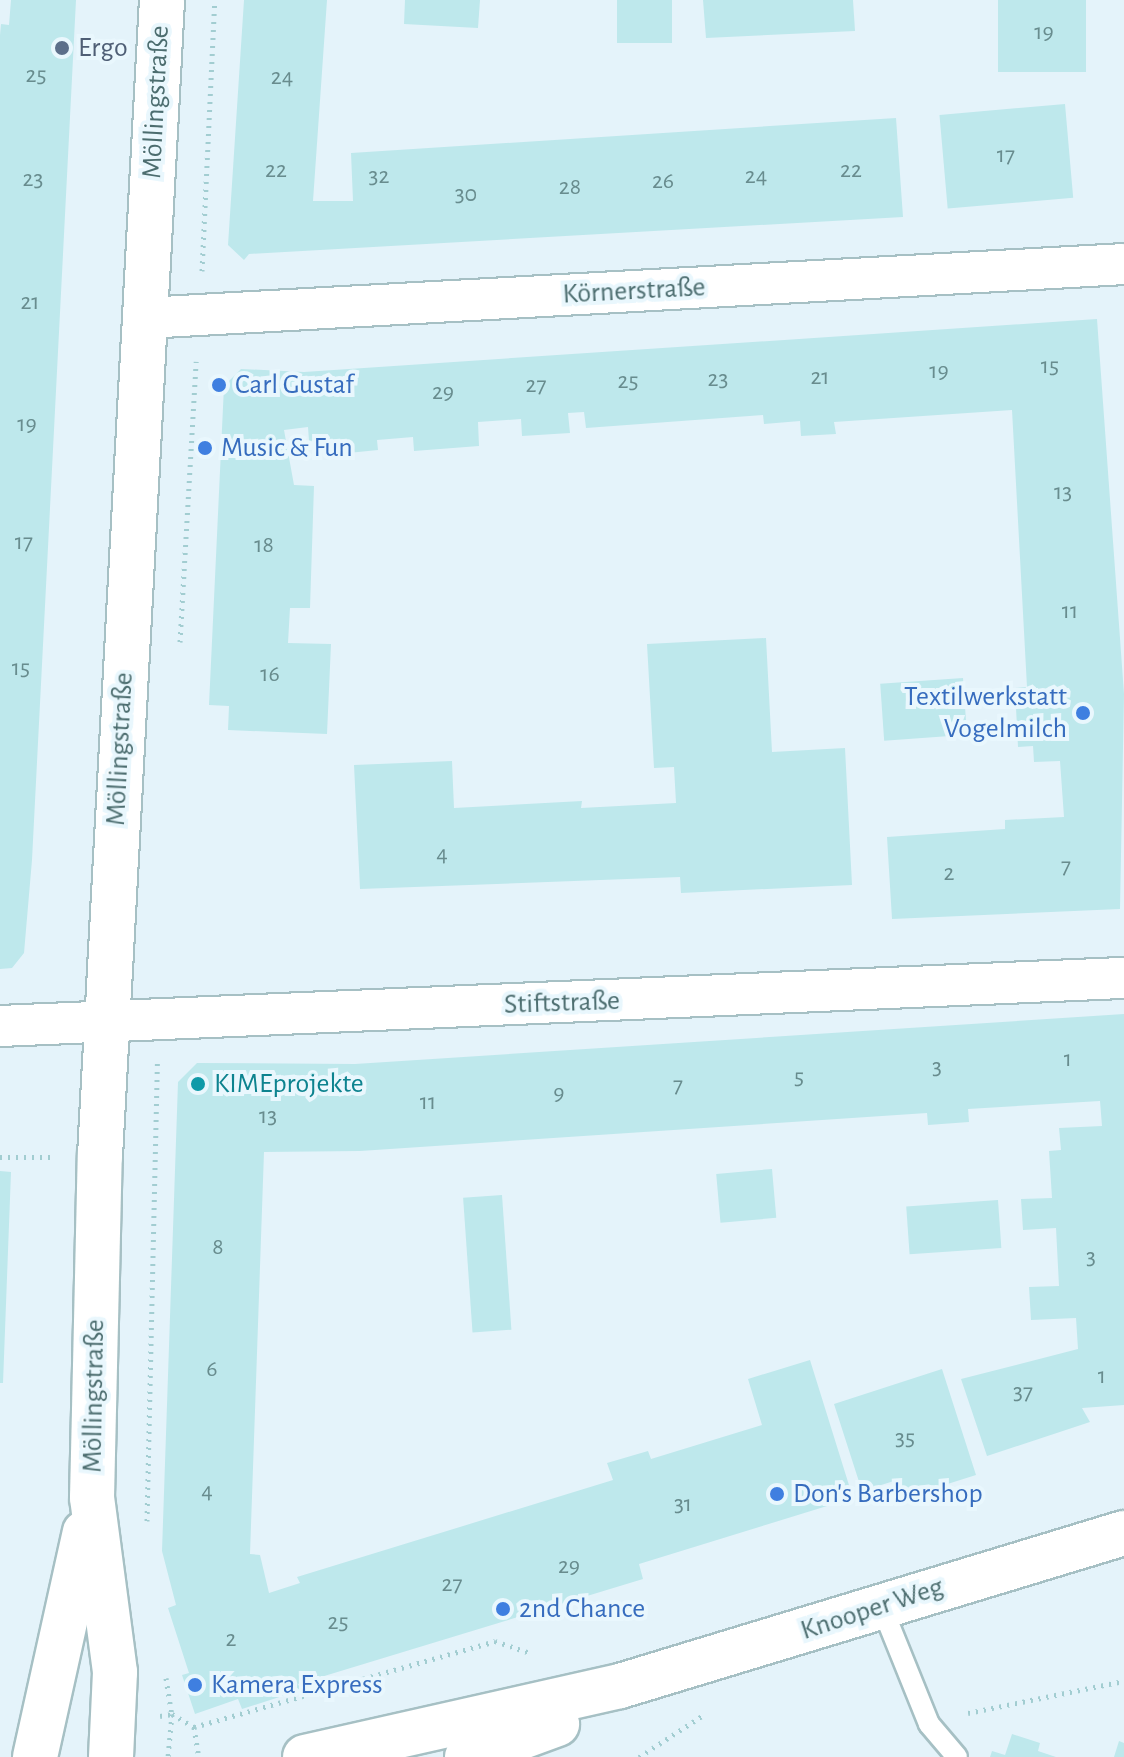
<!DOCTYPE html>
<meta charset="utf-8">
<style>
body{margin:0}
#map{position:relative;width:1124px;height:1757px;overflow:hidden;background:#e4f3fa;font-family:"Alegreya Sans",sans-serif}
div>[style]{position:absolute}
.building>*{inset:0;background:#bee8ec;transform-origin:0 0}
.path>*{height:5px;margin-top:-2.5px;transform-origin:0;background:repeating-linear-gradient(90deg,#a2cdd1 0 2px,transparent 0 8px)}
.roads{filter:drop-shadow(2px 0 #a6c0c4) drop-shadow(-2px 0 #a6c0c4) drop-shadow(0 2px #a6c0c4) drop-shadow(0 -2px #a6c0c4)}
.lane>*{height:20px;margin:-10px;padding:0 10px;transform-origin:10px;border-radius:10px;background:#fff}
.street>*{height:40px;margin:-20px;padding:0 20px;transform-origin:20px;border-radius:20px;background:#fff}
.secondary>*{height:44px;margin:-22px;padding:0 22px;transform-origin:22px;border-radius:22px;background:#fff}
.dots>*{width:22px;height:22px;translate:-50% -50%;box-sizing:border-box;border:4px solid #e9f7fd;border-radius:50%}
span{translate:-50% -50%;white-space:nowrap;text-align:center;line-height:1.15;-webkit-text-stroke:8px #e9f7fd;paint-order:stroke}
.number-label{font-size:24px;color:#688c8e}
.number-label span{-webkit-text-stroke-width:0}
.service-label{font-size:28px;color:#4e5e75}
.left{translate:0 -50%;text-align:left}
.street-label{font-size:28px;color:#4c6d6f}
.shop-label{font-size:28px;color:#366cbe}
.right{translate:-100% -50%;text-align:right}
.culture-label{font-size:28px;color:#0d838f}
</style>
<div id="map">
<div class="building">
<i style="clip-path:polygon(11px 0,76px 0,32px 860px,24px 953px,12px 968px,0 969px,0 35px,1px 24px,9px 25px)"></i>
<i style="clip-path:polygon(244px 0,327px 0,313px 201px,353px 201px,351px 153px,896px 118px,903px 217px,249px 254px,244px 260px,228px 245px)"></i>
<i style="clip-path:polygon(405px 0,480px 0,478px 28px,404px 24px)"></i>
<i style="left:617px;top:0;width:55px;height:43px"></i>
<i style="clip-path:polygon(703px 0,853px 0,855px 31px,706px 38px)"></i>
<i style="left:998px;top:0;width:88px;height:72px"></i>
<i style="left:1065px;top:104px;width:94px;height:126px;rotate:85deg"></i>
<i style="clip-path:polygon(1097px 319px,1124px 694px,1120px 909px,892px 919px,887px 837px,1005px 829px,1005px 820px,1064px 817px,1060px 761px,1034px 762px,1033px 746px,1018px 747px,1015px 688px,1027px 687px,1012px 410px,834px 422px,836px 434px,801px 436px,800px 421px,764px 424px,763px 415px,586px 428px,584px 412px,568px 413px,570px 433px,522px 436px,521px 419px,478px 422px,479px 446px,414px 451px,413px 437px,377px 440px,378px 450px,348px 453px,347px 439px,309px 441px,308px 427px,284px 430px,294px 485px,314px 486px,310px 608px,290px 608px,288px 643px,331px 644px,327px 734px,228px 730px,229px 706px,209px 705px,224px 386px,241px 369px,304px 372px)"></i>
<i style="clip-path:polygon(766px 638px,772px 752px,845px 748px,852px 885px,681px 893px,680px 877px,360px 889px,354px 765px,452px 761px,454px 808px,582px 801px,581px 808px,676px 803px,674px 767px,654px 768px,647px 644px)"></i>
<i style="left:963px;top:678px;width:57px;height:83px;rotate:86deg"></i>
<i style="clip-path:polygon(1124px 1014px,1124px 1405px,1082px 1408px,1090px 1422px,987px 1456px,961px 1379px,1078px 1349px,1076px 1318px,1031px 1320px,1029px 1287px,1059px 1286px,1056px 1228px,1023px 1230px,1021px 1199px,1052px 1198px,1049px 1151px,1061px 1150px,1059px 1128px,1102px 1126px,1100px 1101px,968px 1109px,969px 1122px,928px 1125px,927px 1113px,360px 1151px,264px 1152px,250px 1554px,260px 1555px,269px 1593px,300px 1583px,297px 1577px,613px 1480px,607px 1463px,648px 1451px,651px 1459px,762px 1425px,748px 1379px,810px 1360px,853px 1498px,639px 1564px,643px 1579px,298px 1684px,301px 1690px,242px 1709px,238px 1699px,195px 1714px,182px 1675px,189px 1673px,168px 1608px,176px 1605px,162px 1551px,178px 1082px,197px 1063px,355px 1064px)"></i>
<i style="left:772px;top:1169px;width:49px;height:56px;rotate:85deg"></i>
<i style="clip-path:polygon(0 1171px,11px 1172px,3px 1383px,0 1383px)"></i>
<i style="left:502px;top:1195px;width:135px;height:39px;rotate:86deg"></i>
<i style="left:998px;top:1200px;width:48px;height:92px;rotate:86deg"></i>
<i style="clip-path:polygon(942px 1369px,976px 1475px,900px 1499px,894px 1481px,862px 1491px,834px 1404px)"></i>
<i style="clip-path:polygon(1012px 1734px,1040px 1743px,1038px 1751px,1056px 1757px,990px 1757px,992px 1751px,1005px 1755px)"></i>
<i style="clip-path:polygon(1119px 1741px,1124px 1743px,1124px 1757px,1114px 1757px)"></i>
</div>
<div class="path">
<i style="left:202px;top:271px;width:271px;rotate:-87.3deg"></i>
<i style="left:180px;top:642px;width:281px;rotate:-86.7deg"></i>
<i style="left:0;top:1157px;width:51px"></i>
<i style="left:147px;top:1521px;width:458px;rotate:-88.7deg"></i>
<i style="left:166px;top:1678px;width:36px;rotate:81deg"></i>
<i style="left:172px;top:1714px;width:43px;rotate:95.3deg"></i>
<i style="left:968px;top:1713px;width:159px;rotate:-11.6deg"></i>
<i style="left:160px;top:1716px;width:12px;rotate:-9deg"></i>
<i style="left:172px;top:1714px;width:26px;rotate:31deg"></i>
<i style="left:194px;top:1727px;width:313px;rotate:-15.9deg"></i>
<i style="left:495px;top:1641px;width:39px;rotate:19deg"></i>
<i style="left:194px;top:1727px;width:30px;rotate:81deg"></i>
<i style="left:639px;top:1757px;width:79px;rotate:-33.1deg"></i>
</div>
<div class="roads">
<div class="lane">
<i style="left:881px;top:1605px;width:128px;rotate:68deg"></i>
<i style="left:929px;top:1724px;width:43px;rotate:49.7deg"></i>
</div>
<div class="street">
<i style="left:144px;top:318px;width:981px;rotate:-3.15deg"></i>
<i style="left:0;top:1026px;width:1125px;rotate:-2.45deg"></i>
</div>
<div class="secondary">
<i style="left:35px;top:1757px;width:230px;rotate:-77.5deg"></i>
<i style="left:111px;top:1757px;width:85px;rotate:-87.3deg"></i>
<i style="left:115px;top:1672px;width:176px;rotate:-97.5deg"></i>
<i style="left:92px;top:1498px;width:342px;rotate:-88.7deg"></i>
<i style="left:100px;top:1156px;width:1158px;rotate:-86.93deg"></i>
<i style="left:305px;top:1757px;width:323px;rotate:-12.7deg"></i>
<i style="left:620px;top:1686px;width:527px;rotate:-16.89deg"></i>
<i style="left:467px;top:1757px;width:96px;rotate:-20.1deg"></i>
</div>
</div>
<div class="dots">
<i style="left:62px;top:48px;background:#5c6f8a"></i>
<i style="left:219px;top:385px;background:#3f7fe0"></i>
<i style="left:205px;top:448px;background:#3f7fe0"></i>
<i style="left:1083px;top:713px;background:#3f7fe0"></i>
<i style="left:198px;top:1084px;background:#0f9aa8"></i>
<i style="left:777px;top:1494px;background:#3f7fe0"></i>
<i style="left:503px;top:1609px;background:#3f7fe0"></i>
<i style="left:195px;top:1685px;background:#3f7fe0"></i>
</div>
<div class="number-label">
<span style="left:1044px;top:33px">19</span>
<span style="left:36px;top:76px">25</span>
<span style="left:282px;top:78px">24</span>
<span style="left:1006px;top:156px">17</span>
<span style="left:276px;top:171px">22</span>
<span style="left:851px;top:171px">22</span>
<span style="left:379px;top:177px">32</span>
<span style="left:756px;top:177px">24</span>
<span style="left:33px;top:180px">23</span>
<span style="left:663px;top:182px">26</span>
<span style="left:570px;top:188px">28</span>
<span style="left:466px;top:195px">30</span>
<span style="left:30px;top:303px">21</span>
<span style="left:1050px;top:367px">15</span>
<span style="left:939px;top:372px">19</span>
<span style="left:820px;top:378px">21</span>
<span style="left:718px;top:380px">23</span>
<span style="left:628px;top:382px">25</span>
<span style="left:536px;top:386px">27</span>
<span style="left:443px;top:393px">29</span>
<span style="left:27px;top:425px">19</span>
<span style="left:1063px;top:493px">13</span>
<span style="left:24px;top:543px">17</span>
<span style="left:264px;top:546px">18</span>
<span style="left:1070px;top:612px">11</span>
<span style="left:21px;top:669px">15</span>
<span style="left:270px;top:675px">16</span>
<span style="left:442px;top:855px">4</span>
<span style="left:1066px;top:867px">7</span>
<span style="left:949px;top:874px">2</span>
<span style="left:1068px;top:1060px">1</span>
<span style="left:937px;top:1068px">3</span>
<span style="left:799px;top:1078px">5</span>
<span style="left:678px;top:1086px">7</span>
<span style="left:559px;top:1094px">9</span>
<span style="left:428px;top:1103px">11</span>
<span style="left:268px;top:1117px">13</span>
<span style="left:218px;top:1248px">8</span>
<span style="left:1091px;top:1258px">3</span>
<span style="left:212px;top:1370px">6</span>
<span style="left:1102px;top:1377px">1</span>
<span style="left:1023px;top:1393px">37</span>
<span style="left:905px;top:1439px">35</span>
<span style="left:207px;top:1492px">4</span>
<span style="left:683px;top:1505px">31</span>
<span style="left:569px;top:1567px">29</span>
<span style="left:452px;top:1585px">27</span>
<span style="left:338px;top:1623px">25</span>
<span style="left:231px;top:1640px">2</span>
</div>
<div class="service-label">
<span class="left" style="left:78px;top:48px">Ergo</span>
</div>
<div class="street-label">
<span style="left:156px;top:102px;rotate:-87deg">Möllingstraße</span>
<span style="left:634px;top:291px;rotate:-3deg">Körnerstraße</span>
<span style="left:120px;top:749px;rotate:-87deg">Möllingstraße</span>
<span style="left:562px;top:1003px;rotate:-2deg">Stiftstraße</span>
<span style="left:94px;top:1396px;rotate:-89deg">Möllingstraße</span>
<span style="left:872px;top:1609px;rotate:-18deg">Knooper Weg</span>
</div>
<div class="shop-label">
<span class="left" style="left:235px;top:385px">Carl Gustaf</span>
<span class="left" style="left:221px;top:448px">Music &amp; Fun</span>
<span class="right" style="left:1067px;top:713px">Textilwerkstatt<br>Vogelmilch</span>
<span class="left" style="left:793px;top:1494px">Don's Barbershop</span>
<span class="left" style="left:519px;top:1609px">2nd Chance</span>
<span class="left" style="left:211px;top:1685px">Kamera Express</span>
</div>
<div class="culture-label">
<span class="left" style="left:214px;top:1084px">KIMEprojekte</span>
</div>
</div>
